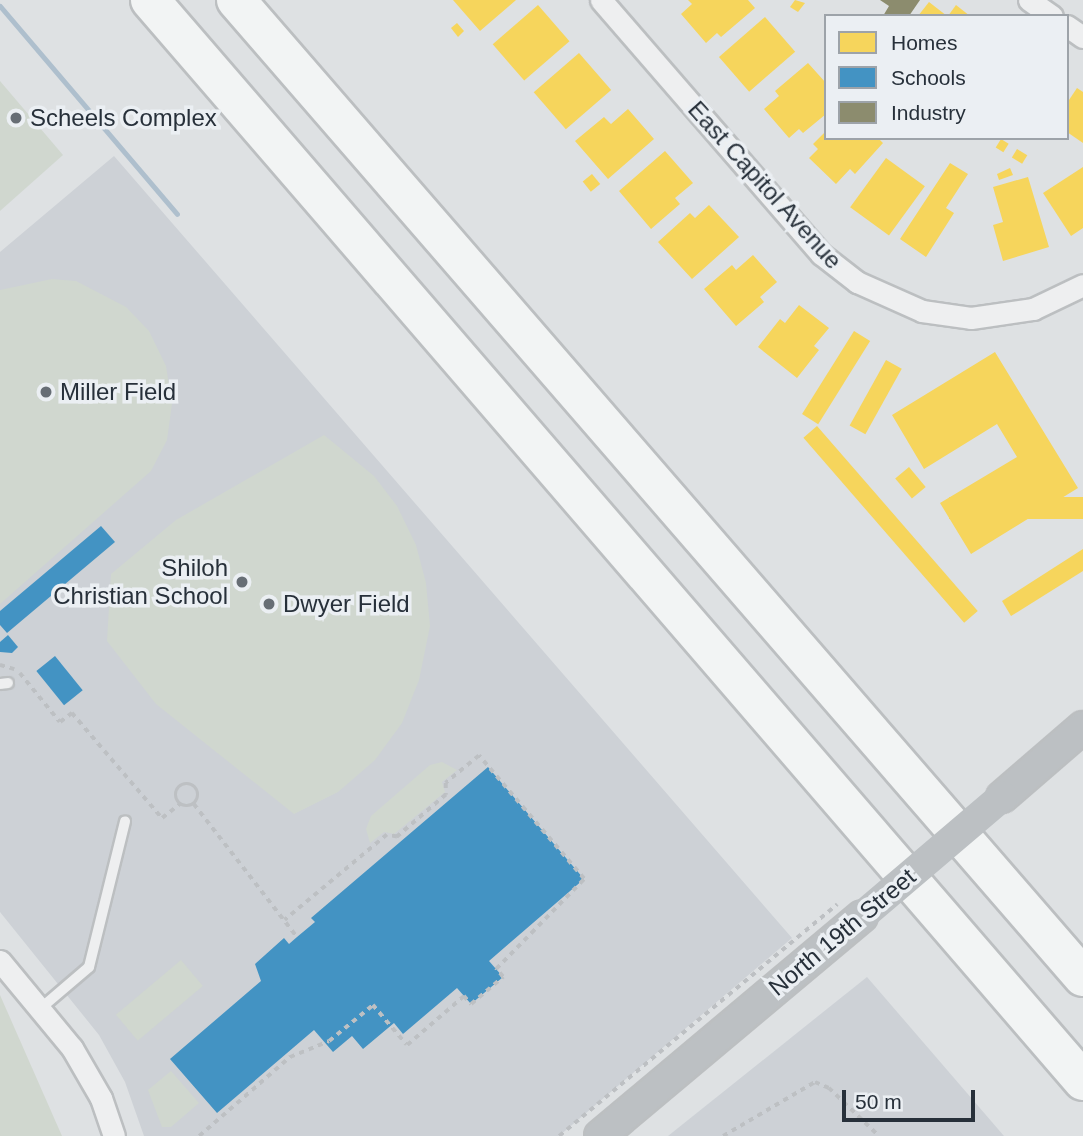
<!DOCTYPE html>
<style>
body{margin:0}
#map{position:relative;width:1083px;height:1136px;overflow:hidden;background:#dee1e3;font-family:Arial,sans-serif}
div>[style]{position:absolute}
.built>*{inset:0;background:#cdd1d6}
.green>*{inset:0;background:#d0d7cf;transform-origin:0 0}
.homes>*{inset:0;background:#f6d55c;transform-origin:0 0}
.schools>*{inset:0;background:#4393c3;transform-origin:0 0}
.industry>*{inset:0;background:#8c8c6e}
.stream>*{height:5px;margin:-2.5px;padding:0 2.5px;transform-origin:2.5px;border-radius:2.5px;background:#aebfcd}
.path>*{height:3.5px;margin-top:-1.75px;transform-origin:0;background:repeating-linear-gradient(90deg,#bdc0c3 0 5px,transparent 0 10px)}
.path>.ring{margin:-1.75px;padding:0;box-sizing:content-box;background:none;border:3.5px solid #bdc0c3;border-radius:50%}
.roads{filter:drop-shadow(2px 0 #bcbfc1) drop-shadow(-2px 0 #bcbfc1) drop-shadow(0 2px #bcbfc1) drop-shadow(0 -2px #bcbfc1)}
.lane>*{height:10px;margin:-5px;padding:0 5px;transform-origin:5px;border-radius:5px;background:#eeeff0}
.street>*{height:21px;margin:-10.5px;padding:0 10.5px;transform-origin:10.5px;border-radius:10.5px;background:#eeeff0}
.secondary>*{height:30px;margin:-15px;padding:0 15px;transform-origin:15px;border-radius:15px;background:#bcc0c3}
.highway>*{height:38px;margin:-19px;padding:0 19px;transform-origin:19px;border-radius:19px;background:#f2f4f4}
.secondary-bridge>*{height:30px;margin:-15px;padding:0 15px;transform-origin:15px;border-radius:15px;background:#bcc0c3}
.dots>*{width:19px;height:19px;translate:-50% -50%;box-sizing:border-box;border:4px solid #ebeff3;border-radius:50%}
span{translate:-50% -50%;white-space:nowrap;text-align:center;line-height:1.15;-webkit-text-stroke:7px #ebeff3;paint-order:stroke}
.poi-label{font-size:24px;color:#27303a}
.left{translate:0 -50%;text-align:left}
.right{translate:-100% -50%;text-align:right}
.street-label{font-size:24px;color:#27303a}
.legend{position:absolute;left:824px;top:14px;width:245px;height:126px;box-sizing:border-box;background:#ebeff3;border:2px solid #9da3a9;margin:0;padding:9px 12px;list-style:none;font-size:21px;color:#27303a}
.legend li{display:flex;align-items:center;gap:14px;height:35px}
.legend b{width:35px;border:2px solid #9da3a9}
.scale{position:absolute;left:842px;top:1090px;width:133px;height:32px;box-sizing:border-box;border:4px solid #27303a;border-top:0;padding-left:9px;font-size:21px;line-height:24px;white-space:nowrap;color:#27303a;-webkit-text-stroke:5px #ebeff3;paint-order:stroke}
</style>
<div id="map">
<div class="built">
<i style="clip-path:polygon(114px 156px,792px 938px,559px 1136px,144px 1136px,125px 1082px,99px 1035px,0 912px,0 252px)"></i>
<i style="clip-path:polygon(867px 977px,1004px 1136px,668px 1136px)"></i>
</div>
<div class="green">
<i style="clip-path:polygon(0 81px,63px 155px,0 211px)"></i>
<i style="clip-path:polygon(52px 279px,76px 281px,126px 307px,149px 331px,166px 366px,172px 404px,167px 440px,151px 471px,0 604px,0 290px)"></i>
<i style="clip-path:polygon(324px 435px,374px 476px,397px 506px,416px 545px,426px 583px,430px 626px,419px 680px,402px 723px,375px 760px,338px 792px,294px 814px,156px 704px,107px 641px,111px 574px,176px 520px)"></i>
<i style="clip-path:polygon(442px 762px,457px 770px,442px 782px,445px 792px,394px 834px,384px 832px,370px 843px,366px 829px,371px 816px,430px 765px)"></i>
<i style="left:181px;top:960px;width:34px;height:85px;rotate:50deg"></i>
<i style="clip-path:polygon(0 995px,62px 1136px,0 1136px)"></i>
<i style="clip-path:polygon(171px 1071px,199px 1103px,171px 1127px,162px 1127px,148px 1090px)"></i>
</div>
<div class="homes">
<i style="clip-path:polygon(453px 0,516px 0,480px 31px)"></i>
<i style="clip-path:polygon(688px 0,748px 0,755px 8px,721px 37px,717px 33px,706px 43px,681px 14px,692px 4px)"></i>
<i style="clip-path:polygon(795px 0,805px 3px,798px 12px,790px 7px)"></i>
<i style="clip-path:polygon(929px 2px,947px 16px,918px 16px)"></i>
<i style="left:538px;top:5px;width:48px;height:60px;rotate:49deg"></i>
<i style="clip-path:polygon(956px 5px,970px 16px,948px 16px)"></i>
<i style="left:765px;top:17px;width:46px;height:61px;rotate:49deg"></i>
<i style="clip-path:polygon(457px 23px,464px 31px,458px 37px,451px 28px)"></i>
<i style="left:579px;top:53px;width:49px;height:60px;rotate:49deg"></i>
<i style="clip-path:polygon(808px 63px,826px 83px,826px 114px,803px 133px,799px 129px,789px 138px,764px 109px,779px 96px,775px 91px)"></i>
<i style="clip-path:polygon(1077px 88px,1083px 92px,1083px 143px,1067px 132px,1067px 103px)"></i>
<i style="clip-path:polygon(628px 109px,654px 139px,608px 179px,575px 141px,604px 117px,611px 124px)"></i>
<i style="clip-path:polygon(826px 131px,826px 138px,878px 138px,883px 143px,855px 174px,850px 169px,836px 184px,809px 158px,818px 149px,813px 144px)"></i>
<i style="left:1001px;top:139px;width:9px;height:10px;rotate:32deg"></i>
<i style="left:1017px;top:149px;width:12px;height:10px;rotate:31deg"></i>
<i style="clip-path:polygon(665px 151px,693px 183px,675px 198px,680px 204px,651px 229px,619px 191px)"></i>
<i style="left:886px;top:158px;width:48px;height:61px;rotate:36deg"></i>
<i style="clip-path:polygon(950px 163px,968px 174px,946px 208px,954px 213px,926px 257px,900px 239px)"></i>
<i style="clip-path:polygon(1083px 167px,1083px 228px,1071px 236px,1043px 193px)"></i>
<i style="clip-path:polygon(1010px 168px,1013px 175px,999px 180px,997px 174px)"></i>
<i style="left:592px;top:174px;width:13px;height:12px;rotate:51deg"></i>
<i style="clip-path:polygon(1028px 177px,1049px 247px,1003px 261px,993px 225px,1003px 222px,993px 187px)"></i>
<i style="clip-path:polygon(709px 205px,739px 237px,692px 279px,658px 242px,690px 213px,695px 218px)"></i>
<i style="clip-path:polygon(753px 255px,777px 282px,760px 297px,764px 302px,736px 326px,704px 289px,732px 265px,736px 270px)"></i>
<i style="clip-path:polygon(799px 305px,829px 328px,814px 346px,819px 350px,797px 378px,758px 347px,780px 319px,785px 323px)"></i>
<i style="left:854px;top:331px;width:19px;height:98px;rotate:32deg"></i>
<i style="clip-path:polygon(995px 352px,1078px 488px,971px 554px,940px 503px,1017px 457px,997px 424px,924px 469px,892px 415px)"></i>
<i style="left:886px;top:360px;width:18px;height:75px;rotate:29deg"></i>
<i style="left:817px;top:426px;width:245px;height:18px;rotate:49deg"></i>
<i style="left:909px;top:467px;width:26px;height:18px;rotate:50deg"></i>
<i style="left:1083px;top:497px;width:22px;height:134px;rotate:90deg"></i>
<i style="clip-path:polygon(1083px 549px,1083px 571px,1011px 616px,1002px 601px)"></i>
</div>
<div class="schools">
<i style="clip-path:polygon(101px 526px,115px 542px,7px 633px,0 625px,0 611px)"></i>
<i style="clip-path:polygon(8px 635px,18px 647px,12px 653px,0 652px,0 642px)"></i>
<i style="left:55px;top:656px;width:44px;height:24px;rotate:51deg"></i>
<i style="clip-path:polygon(488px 767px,584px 879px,489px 961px,503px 977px,471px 1004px,457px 988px,403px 1034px,394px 1023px,363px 1049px,352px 1036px,333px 1052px,314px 1030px,217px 1113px,170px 1059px,261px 981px,255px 964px,284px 938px,289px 944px,297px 937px,315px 922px,311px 918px)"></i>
</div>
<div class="industry">
<i style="clip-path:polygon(880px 0,920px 0,909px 16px,883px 16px,889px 6px)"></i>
</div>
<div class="stream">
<i style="left:0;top:6px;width:273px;rotate:49.6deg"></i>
</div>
<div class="path">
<i style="left:0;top:665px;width:15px;rotate:16deg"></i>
<i style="left:20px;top:673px;width:63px;rotate:50.8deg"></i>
<i style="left:60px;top:722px;width:15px;rotate:-37deg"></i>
<i style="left:72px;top:713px;width:138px;rotate:49.4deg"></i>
<i style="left:162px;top:818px;width:23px;rotate:-38deg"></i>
<i class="ring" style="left:176px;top:784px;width:18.5px;height:18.5px"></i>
<i style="left:194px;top:804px;width:168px;rotate:52.2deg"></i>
<i style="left:199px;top:1136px;width:121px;rotate:-41deg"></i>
<i style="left:290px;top:1057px;width:42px;rotate:-22.3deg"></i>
<i style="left:329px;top:1041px;width:57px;rotate:-39.3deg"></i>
<i style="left:373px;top:1005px;width:52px;rotate:49.6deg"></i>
<i style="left:407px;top:1045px;width:75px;rotate:-40.7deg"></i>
<i style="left:464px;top:996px;width:11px;rotate:49deg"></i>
<i style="left:471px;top:1004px;width:42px;rotate:-40.2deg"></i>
<i style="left:503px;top:977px;width:11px;rotate:-131deg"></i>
<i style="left:496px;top:969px;width:126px;rotate:-45.6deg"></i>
<i style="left:584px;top:879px;width:162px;rotate:-130.5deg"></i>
<i style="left:479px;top:756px;width:43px;rotate:140.7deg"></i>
<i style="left:446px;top:783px;width:12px;rotate:90deg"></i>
<i style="left:446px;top:795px;width:65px;rotate:139.4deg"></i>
<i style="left:397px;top:837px;width:10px;rotate:-169deg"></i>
<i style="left:387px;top:835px;width:133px;rotate:140.2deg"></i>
<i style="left:559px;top:1136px;width:362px;rotate:-39.8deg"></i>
<i style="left:723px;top:1136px;width:107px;rotate:-30.4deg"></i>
<i style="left:815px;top:1082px;width:15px;rotate:23deg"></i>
<i style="left:829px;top:1088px;width:69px;rotate:43.8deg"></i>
</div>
<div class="roads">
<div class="lane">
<i style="left:0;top:684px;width:8px;rotate:-7deg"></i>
<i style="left:41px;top:1008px;width:63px;rotate:-40.5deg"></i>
<i style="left:89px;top:967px;width:150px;rotate:-76.1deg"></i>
</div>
<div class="street">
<i style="left:601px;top:0;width:336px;rotate:49.1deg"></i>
<i style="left:821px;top:254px;width:46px;rotate:37.9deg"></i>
<i style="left:857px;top:282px;width:71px;rotate:24deg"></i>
<i style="left:922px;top:311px;width:49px;rotate:8.1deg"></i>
<i style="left:971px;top:318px;width:63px;rotate:-8.3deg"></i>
<i style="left:1033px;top:309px;width:55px;rotate:-25.6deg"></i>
<i style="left:1029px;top:0;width:28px;rotate:35deg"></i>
<i style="left:1067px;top:26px;width:19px;rotate:35deg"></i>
<i style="left:0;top:961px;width:113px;rotate:50.4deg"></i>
<i style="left:72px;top:1048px;width:58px;rotate:59.9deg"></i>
<i style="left:101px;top:1098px;width:40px;rotate:71.1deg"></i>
</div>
<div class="secondary">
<i style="left:1002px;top:797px;width:107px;rotate:-40.8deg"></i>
<i style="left:600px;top:1136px;width:342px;rotate:-40deg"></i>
</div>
<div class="highway">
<i style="left:150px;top:0;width:1428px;rotate:49.2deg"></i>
<i style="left:236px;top:0;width:1293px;rotate:49.08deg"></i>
</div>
</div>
<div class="secondary-bridge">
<i style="left:862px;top:916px;width:184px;rotate:-40.4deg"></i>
</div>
<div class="dots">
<i style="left:16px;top:118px;background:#676e75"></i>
<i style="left:46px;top:392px;background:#676e75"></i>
<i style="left:242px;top:582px;background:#676e75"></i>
<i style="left:269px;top:604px;background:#676e75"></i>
</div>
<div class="poi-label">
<span class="left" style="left:30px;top:118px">Scheels Complex</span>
<span class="left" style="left:60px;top:392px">Miller Field</span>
<span class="right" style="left:228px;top:582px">Shiloh<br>Christian School</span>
<span class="left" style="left:283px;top:604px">Dwyer Field</span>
</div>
<div class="street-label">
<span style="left:765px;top:185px;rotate:48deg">East Capitol Avenue</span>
<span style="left:842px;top:932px;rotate:-40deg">North 19th Street</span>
</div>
<ul class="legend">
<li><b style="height:19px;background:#f6d55c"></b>Homes</li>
<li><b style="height:19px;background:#4393c3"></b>Schools</li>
<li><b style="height:19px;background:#8c8c6e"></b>Industry</li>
</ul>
<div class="scale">50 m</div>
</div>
